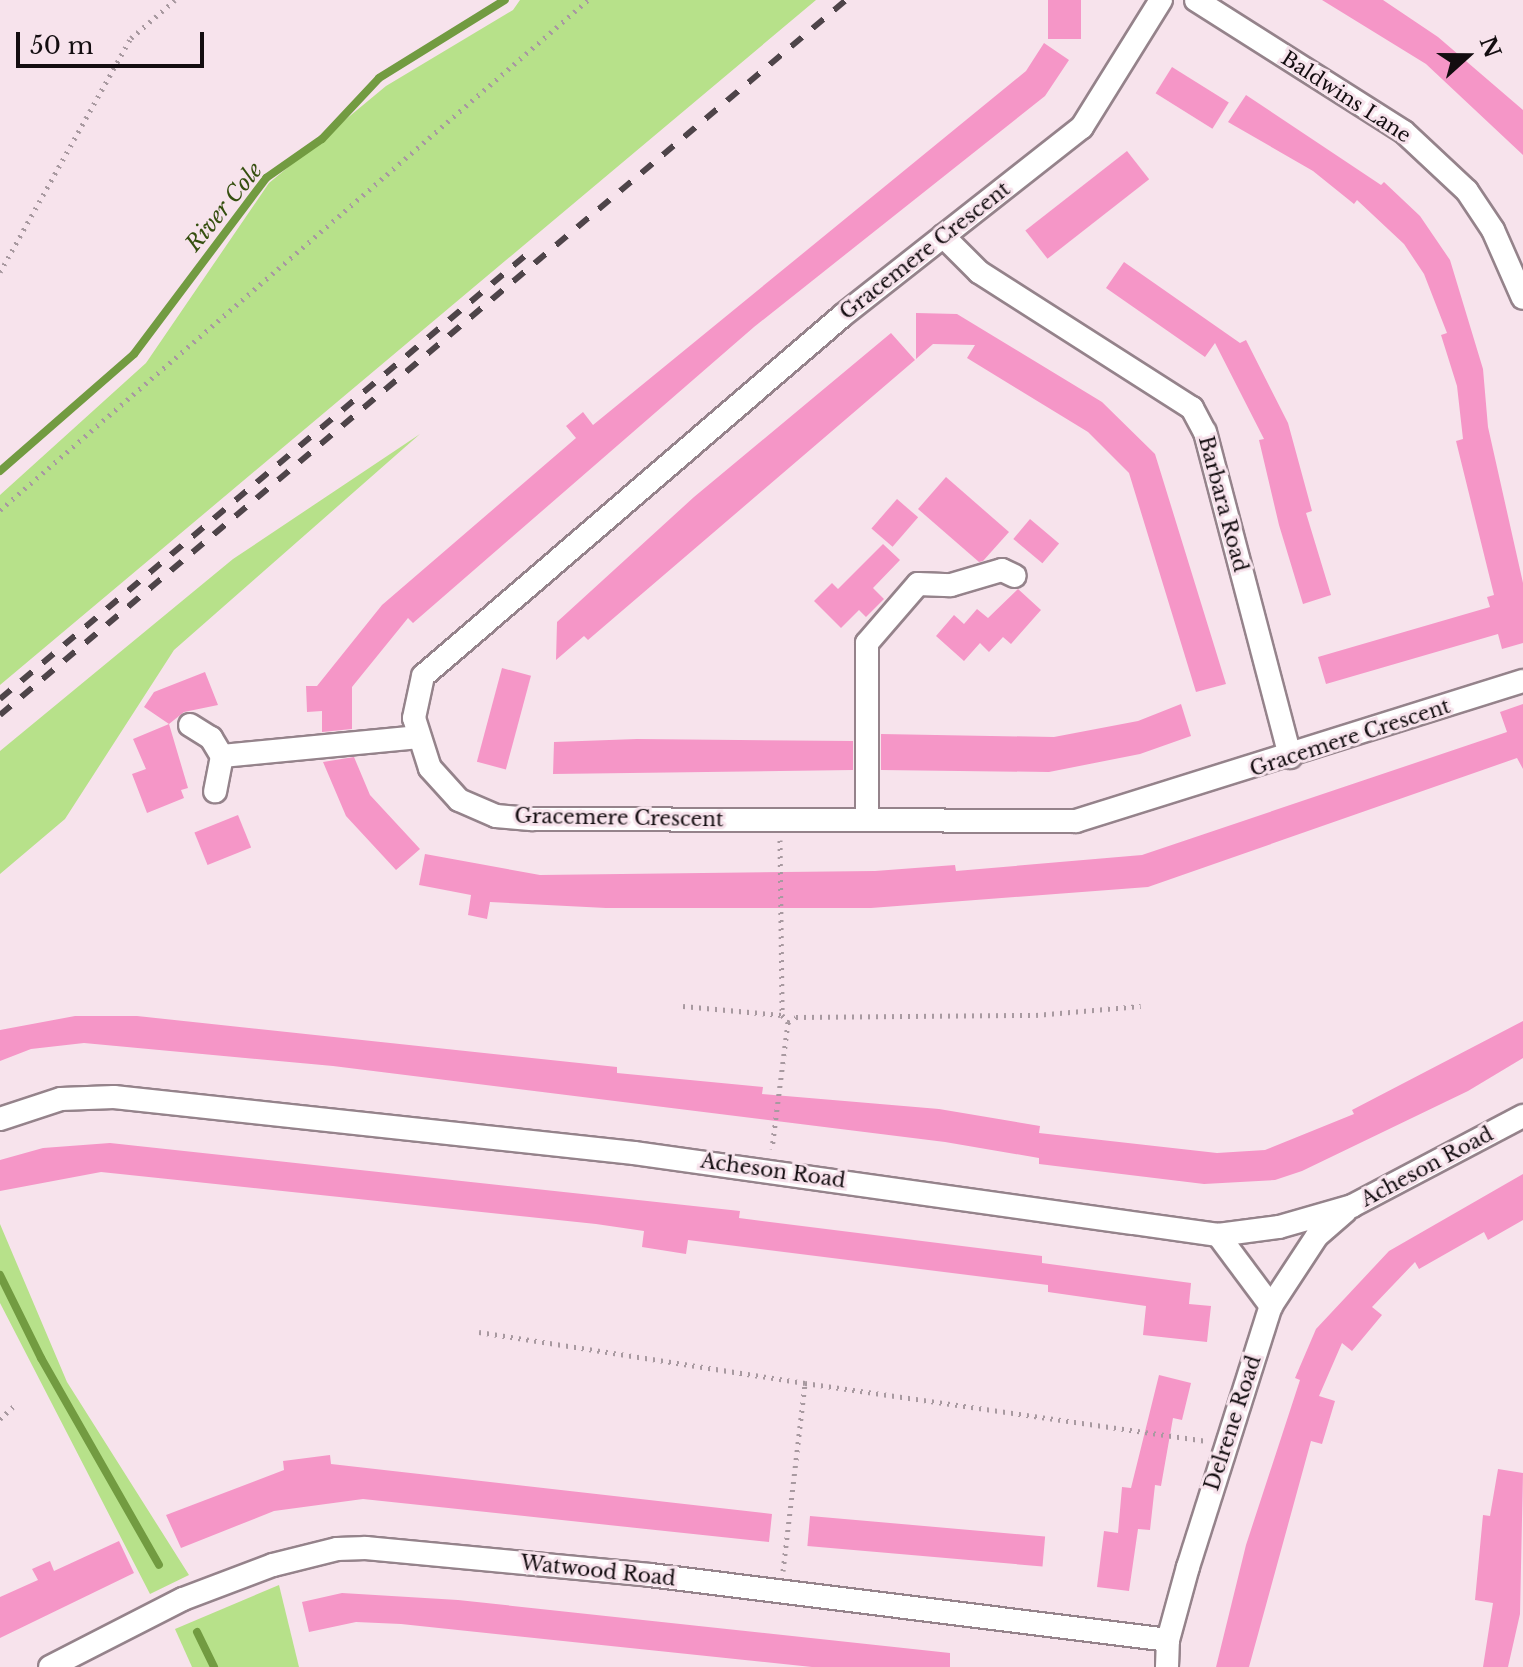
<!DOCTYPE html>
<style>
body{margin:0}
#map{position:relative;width:1523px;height:1667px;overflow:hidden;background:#f7e3ec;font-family:"Libre Baskerville",serif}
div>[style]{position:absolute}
.green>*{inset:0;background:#b7e18a}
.stream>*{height:8px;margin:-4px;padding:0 4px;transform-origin:4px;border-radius:4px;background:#729b41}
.building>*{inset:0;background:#f596c7;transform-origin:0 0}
.path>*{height:5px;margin-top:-2.5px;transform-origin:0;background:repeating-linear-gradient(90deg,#a899a0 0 2px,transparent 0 8px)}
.roads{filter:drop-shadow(2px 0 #95838b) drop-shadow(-2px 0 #95838b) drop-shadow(0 2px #95838b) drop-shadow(0 -2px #95838b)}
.minor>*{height:22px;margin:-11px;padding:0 11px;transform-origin:11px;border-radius:11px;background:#fff}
.rail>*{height:6px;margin-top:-3px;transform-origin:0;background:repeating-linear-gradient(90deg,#4e4449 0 14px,transparent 0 28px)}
span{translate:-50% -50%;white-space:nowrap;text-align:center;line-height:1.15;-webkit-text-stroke:6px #f7e3ec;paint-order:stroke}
.street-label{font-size:20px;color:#130d10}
.water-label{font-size:22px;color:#354f0f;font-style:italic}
.north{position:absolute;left:1427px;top:16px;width:80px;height:80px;-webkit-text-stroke:6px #f7e3ec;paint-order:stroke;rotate:69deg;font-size:22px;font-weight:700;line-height:32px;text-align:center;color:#130d10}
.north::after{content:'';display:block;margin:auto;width:28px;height:36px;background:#130d10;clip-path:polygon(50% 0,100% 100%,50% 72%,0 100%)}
.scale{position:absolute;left:16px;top:32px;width:188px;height:36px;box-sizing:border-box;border:4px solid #130d10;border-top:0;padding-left:10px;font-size:24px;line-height:28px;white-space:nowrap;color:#130d10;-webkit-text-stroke:6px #f7e3ec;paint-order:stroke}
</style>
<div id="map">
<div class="green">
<i style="clip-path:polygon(520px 0,816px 0,0 685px,0 495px,146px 363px,269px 183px,386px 86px,513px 10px)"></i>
<i style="clip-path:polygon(420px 434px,174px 650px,65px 819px,0 874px,0 751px,233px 559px)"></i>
<i style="clip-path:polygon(0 1224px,67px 1382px,189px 1575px,150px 1594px,0 1303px)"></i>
<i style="clip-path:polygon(279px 1585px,299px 1667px,192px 1667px,175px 1629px)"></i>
</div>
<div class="stream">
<i style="left:0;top:471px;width:178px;rotate:-41.1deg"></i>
<i style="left:134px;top:354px;width:220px;rotate:-53.1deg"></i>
<i style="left:266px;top:178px;width:68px;rotate:-34.9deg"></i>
<i style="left:322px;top:139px;width:83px;rotate:-46.9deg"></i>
<i style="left:379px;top:78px;width:148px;rotate:-31.8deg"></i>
<i style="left:0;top:1275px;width:93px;rotate:63.7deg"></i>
<i style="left:41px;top:1358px;width:238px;rotate:60.3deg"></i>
<i style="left:197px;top:1632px;width:39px;rotate:64deg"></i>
</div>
<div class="building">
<i style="left:1048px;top:0;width:33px;height:39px"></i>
<i style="clip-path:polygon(1322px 0,1383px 0,1438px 37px,1523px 110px,1523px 155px,1426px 64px)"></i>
<i style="clip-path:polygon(1044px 43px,1069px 60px,1045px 96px,754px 327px,413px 623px,408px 618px,352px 687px,352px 729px,322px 732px,322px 711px,307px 712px,306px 686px,317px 686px,382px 605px,576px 438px,566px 426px,583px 412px,593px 425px,1026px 71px)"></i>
<i style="left:1172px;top:67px;width:67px;height:31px;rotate:32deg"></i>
<i style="clip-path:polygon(1246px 95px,1381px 185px,1384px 182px,1420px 216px,1450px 260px,1483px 369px,1488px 427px,1523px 583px,1523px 643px,1502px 649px,1498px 634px,1326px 684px,1318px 657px,1490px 607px,1487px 597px,1494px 595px,1456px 441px,1463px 439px,1457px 386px,1441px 335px,1447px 333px,1424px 274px,1404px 244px,1357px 200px,1354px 204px,1313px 171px,1228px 122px)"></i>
<i style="left:1127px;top:151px;width:36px;height:129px;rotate:52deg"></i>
<i style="clip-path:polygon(1124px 262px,1240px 343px,1246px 340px,1288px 423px,1312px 511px,1306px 513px,1331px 595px,1303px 604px,1279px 525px,1259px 440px,1264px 439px,1215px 343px,1205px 357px,1106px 288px)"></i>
<i style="clip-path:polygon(916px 313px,957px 314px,1102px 402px,1155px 454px,1226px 684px,1196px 692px,1129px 473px,1088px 432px,967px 358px,975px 345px,933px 344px,916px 359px)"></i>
<i style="clip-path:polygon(891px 333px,915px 360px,588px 640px,584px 636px,556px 660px,557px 622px,694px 497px)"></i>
<i style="clip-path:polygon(946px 477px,1009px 532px,983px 561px,979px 562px,918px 509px)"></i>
<i style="left:897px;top:499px;width:28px;height:39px;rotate:41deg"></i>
<i style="left:1030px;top:519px;width:38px;height:26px;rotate:40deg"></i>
<i style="clip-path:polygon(883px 544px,900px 560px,873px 588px,884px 599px,866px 617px,859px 610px,841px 628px,814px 601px,832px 583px,838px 589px)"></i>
<i style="clip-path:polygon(1018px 589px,1041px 610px,1011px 644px,1003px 637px,989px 652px,980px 643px,964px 661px,936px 636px,954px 615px,964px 624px,977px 609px,988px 618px)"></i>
<i style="left:502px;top:668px;width:30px;height:97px;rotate:15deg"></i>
<i style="clip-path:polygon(205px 672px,218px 705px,184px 712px,169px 724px,144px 707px,154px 692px)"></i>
<i style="clip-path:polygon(1181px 704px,1191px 736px,1140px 754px,1049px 772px,881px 770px,881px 734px,1054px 737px,1138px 721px)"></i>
<i style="clip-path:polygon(1523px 704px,1523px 769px,1517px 758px,1148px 887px,871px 908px,606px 908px,490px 902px,487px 919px,468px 915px,471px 895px,419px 885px,425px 854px,540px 875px,875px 871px,955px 865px,956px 871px,1142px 855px,1507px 732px,1500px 712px)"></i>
<i style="clip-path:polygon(169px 724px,188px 788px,181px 790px,184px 798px,147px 813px,132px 774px,146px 769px,133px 739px)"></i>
<i style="clip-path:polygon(637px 739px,853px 741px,853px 770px,553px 774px,554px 742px)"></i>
<i style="clip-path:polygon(354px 757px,370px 795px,420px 849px,396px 870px,346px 816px,323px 762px)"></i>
<i style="left:238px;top:815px;width:35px;height:47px;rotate:68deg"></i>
<i style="clip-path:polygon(75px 1016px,137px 1016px,617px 1067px,617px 1073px,763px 1087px,762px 1094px,939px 1109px,1040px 1126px,1039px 1133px,1217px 1153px,1265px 1150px,1354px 1114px,1352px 1110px,1523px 1021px,1523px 1058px,1468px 1091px,1302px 1171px,1275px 1180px,1204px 1184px,1039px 1164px,1039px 1158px,945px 1142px,333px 1066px,84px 1043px,31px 1049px,0 1061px,0 1030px)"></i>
<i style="clip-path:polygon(110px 1143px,740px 1211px,739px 1218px,1042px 1256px,1042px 1263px,1191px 1283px,1189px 1304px,1211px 1306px,1207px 1342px,1143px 1335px,1146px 1306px,1048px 1292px,1048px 1285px,688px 1240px,686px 1254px,642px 1247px,644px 1231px,596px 1224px,101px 1172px,0 1191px,0 1160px,43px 1148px)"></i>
<i style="clip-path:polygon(1523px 1174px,1523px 1220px,1488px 1240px,1484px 1232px,1419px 1269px,1415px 1262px,1372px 1307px,1382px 1315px,1352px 1351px,1342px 1343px,1319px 1396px,1335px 1401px,1322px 1444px,1311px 1441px,1249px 1667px,1216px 1667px,1246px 1545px,1300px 1380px,1295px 1378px,1316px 1329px,1389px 1251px)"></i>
<i style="clip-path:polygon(1159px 1375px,1191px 1383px,1182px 1420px,1173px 1418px,1161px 1486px,1155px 1485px,1150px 1530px,1138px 1529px,1129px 1591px,1097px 1587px,1104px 1531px,1118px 1533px,1122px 1487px,1131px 1488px)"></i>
<i style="clip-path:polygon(330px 1455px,331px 1464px,772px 1514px,769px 1542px,363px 1499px,274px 1511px,181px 1548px,166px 1515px,284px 1470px,283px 1461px)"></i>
<i style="clip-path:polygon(1498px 1469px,1523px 1473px,1520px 1614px,1508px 1667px,1483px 1667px,1493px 1603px,1475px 1600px,1483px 1515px,1490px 1516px)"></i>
<i style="left:810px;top:1516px;width:236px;height:30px;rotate:5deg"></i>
<i style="clip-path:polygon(119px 1541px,134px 1573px,0 1638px,0 1597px,38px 1580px,32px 1569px,50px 1561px,54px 1571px)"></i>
<i style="clip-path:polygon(342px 1593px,458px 1600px,950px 1653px,950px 1667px,812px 1667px,401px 1624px,356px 1622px,309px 1632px,302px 1602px)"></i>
</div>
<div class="path">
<i style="left:0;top:272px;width:268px;rotate:-60.8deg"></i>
<i style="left:131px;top:38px;width:58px;rotate:-40.8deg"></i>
<i style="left:0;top:510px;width:778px;rotate:-40.94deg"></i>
<i style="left:780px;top:840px;width:175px;rotate:89.3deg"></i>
<i style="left:683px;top:1006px;width:99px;rotate:5.2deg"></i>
<i style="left:782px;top:1015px;width:9px;rotate:49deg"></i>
<i style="left:788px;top:1022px;width:128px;rotate:97.2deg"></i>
<i style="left:788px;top:1022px;width:9px;rotate:-32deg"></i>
<i style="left:796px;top:1017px;width:240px;rotate:-0.5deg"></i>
<i style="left:1036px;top:1015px;width:105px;rotate:-4.9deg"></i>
<i style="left:479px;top:1332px;width:330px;rotate:8.9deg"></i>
<i style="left:0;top:1419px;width:19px;rotate:-43deg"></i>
<i style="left:783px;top:1571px;width:189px;rotate:-83.3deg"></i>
<i style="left:805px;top:1383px;width:406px;rotate:8.2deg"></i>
</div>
<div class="roads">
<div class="minor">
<i style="left:1161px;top:0;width:150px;rotate:121.9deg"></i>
<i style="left:1082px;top:127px;width:305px;rotate:141.8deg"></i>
<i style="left:842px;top:316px;width:552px;rotate:139.33deg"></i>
<i style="left:423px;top:676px;width:43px;rotate:102.1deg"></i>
<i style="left:414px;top:718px;width:52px;rotate:72.3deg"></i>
<i style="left:430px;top:768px;width:43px;rotate:47.8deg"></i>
<i style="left:459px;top:800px;width:40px;rotate:23.4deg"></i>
<i style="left:496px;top:816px;width:37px;rotate:5deg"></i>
<i style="left:533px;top:819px;width:543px;rotate:0.21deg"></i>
<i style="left:1076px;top:821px;width:468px;rotate:-17.4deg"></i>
<i style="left:1196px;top:0;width:246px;rotate:32.4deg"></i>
<i style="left:1404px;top:132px;width:86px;rotate:43.1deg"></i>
<i style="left:1467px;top:191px;width:47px;rotate:56.3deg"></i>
<i style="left:1493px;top:230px;width:74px;rotate:66.2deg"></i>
<i style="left:943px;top:236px;width:51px;rotate:45deg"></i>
<i style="left:979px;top:272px;width:253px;rotate:32.6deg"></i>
<i style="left:1192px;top:408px;width:27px;rotate:62deg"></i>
<i style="left:1205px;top:432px;width:336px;rotate:75.3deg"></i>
<i style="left:190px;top:725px;width:25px;rotate:32deg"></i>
<i style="left:211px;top:738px;width:21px;rotate:59deg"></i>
<i style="left:222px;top:756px;width:36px;rotate:101deg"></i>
<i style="left:222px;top:756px;width:198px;rotate:-5.5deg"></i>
<i style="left:867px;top:820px;width:177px;rotate:-90deg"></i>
<i style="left:867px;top:643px;width:78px;rotate:-49.2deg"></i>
<i style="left:918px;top:584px;width:33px;rotate:2deg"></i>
<i style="left:951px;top:585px;width:53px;rotate:-16.4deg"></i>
<i style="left:1002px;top:570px;width:14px;rotate:25deg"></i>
<i style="left:0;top:1119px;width:64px;rotate:-18.2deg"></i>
<i style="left:61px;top:1099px;width:53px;rotate:-2.2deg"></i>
<i style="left:114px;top:1097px;width:523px;rotate:6.15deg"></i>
<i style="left:634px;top:1153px;width:590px;rotate:7.99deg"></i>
<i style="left:1218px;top:1235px;width:62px;rotate:-7.5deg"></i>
<i style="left:1279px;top:1227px;width:76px;rotate:-16deg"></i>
<i style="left:1352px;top:1206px;width:193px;rotate:-27.8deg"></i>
<i style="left:1218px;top:1235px;width:89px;rotate:53.3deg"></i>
<i style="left:50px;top:1667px;width:149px;rotate:-27.1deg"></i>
<i style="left:183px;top:1599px;width:96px;rotate:-20.7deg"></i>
<i style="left:273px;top:1565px;width:66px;rotate:-14deg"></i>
<i style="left:337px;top:1549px;width:29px;rotate:-2deg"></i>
<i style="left:366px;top:1548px;width:285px;rotate:5.4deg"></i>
<i style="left:650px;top:1575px;width:522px;rotate:7.15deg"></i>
<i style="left:1167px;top:1667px;width:27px;rotate:-88deg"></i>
<i style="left:1168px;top:1640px;width:76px;rotate:-74.7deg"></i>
<i style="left:1188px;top:1567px;width:274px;rotate:-72.4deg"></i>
<i style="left:1271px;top:1306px;width:84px;rotate:-56.7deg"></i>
<i style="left:1317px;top:1236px;width:37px;rotate:-41deg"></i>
</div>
</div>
<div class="rail">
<i style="left:0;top:699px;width:688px;rotate:-40.17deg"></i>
<i style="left:0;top:715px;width:1108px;rotate:-40.2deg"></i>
</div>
<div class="street-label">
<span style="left:1346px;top:97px;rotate:33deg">Baldwins Lane</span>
<span style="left:925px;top:251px;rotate:-38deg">Gracemere Crescent</span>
<span style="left:1223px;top:504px;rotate:75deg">Barbara Road</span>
<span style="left:1350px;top:738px;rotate:-18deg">Gracemere Crescent</span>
<span style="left:619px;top:818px;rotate:1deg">Gracemere Crescent</span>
<span style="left:1427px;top:1167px;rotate:-28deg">Acheson Road</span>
<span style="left:773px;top:1171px;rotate:8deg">Acheson Road</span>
<span style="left:1233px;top:1423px;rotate:-72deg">Delrene Road</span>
<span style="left:598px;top:1571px;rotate:6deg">Watwood Road</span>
</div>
<div class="water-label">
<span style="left:224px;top:207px;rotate:-51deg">River Cole</span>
</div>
<div class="north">N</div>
<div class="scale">50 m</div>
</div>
